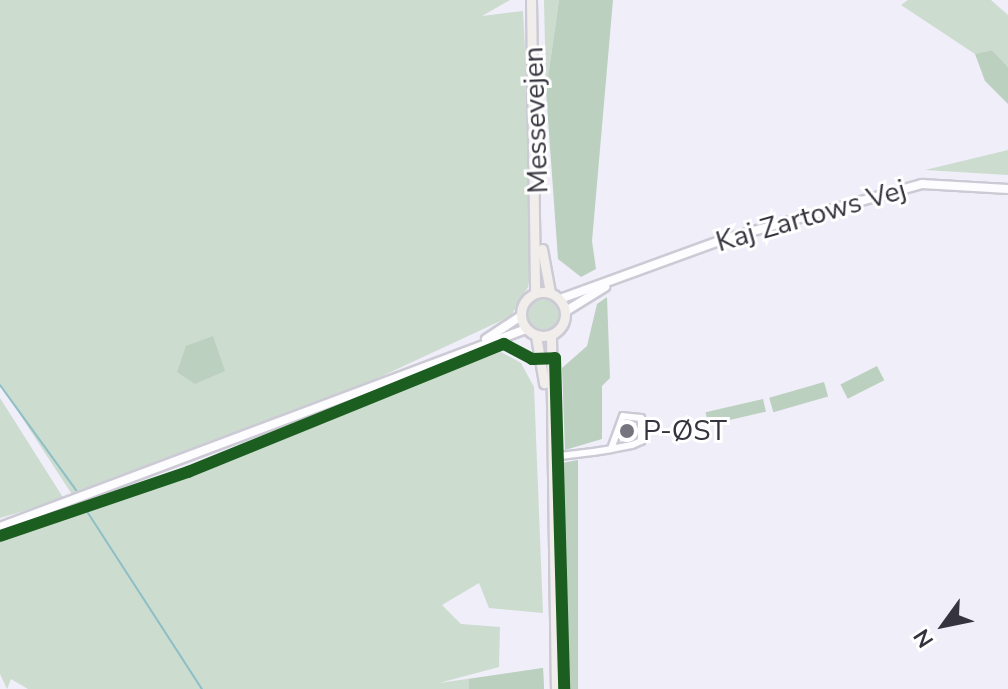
<!DOCTYPE html>
<meta charset="utf-8">
<style>
body{margin:0}
#map{position:relative;width:1008px;height:689px;overflow:hidden;background:#f0eef9;font-family:"Nunito Sans",sans-serif}
div>[style]{position:absolute}
.green>*{inset:0;background:#ccdccf}
.round{border-radius:50%}
.forest>*{inset:0;background:#bcd0bf;transform-origin:0 0}
.stream>*{height:2px;margin:-1px;padding:0 1px;transform-origin:1px;border-radius:1px;background:#8ebec6}
.roads{filter:drop-shadow(2px 0 #cccad4) drop-shadow(-2px 0 #cccad4) drop-shadow(0 2px #cccad4) drop-shadow(0 -2px #cccad4)}
.minor>*{height:6px;margin:-3px;padding:0 3px;transform-origin:3px;border-radius:3px;background:#fdfcfe}
.tertiary>*{height:8px;margin:-4px;padding:0 4px;transform-origin:4px;border-radius:4px;background:#fdfcfe}
.secondary>*{height:9px;margin:-4.5px;padding:0 4.5px;transform-origin:4.5px;border-radius:4.5px;background:#f0edeb}
.secondary>.ring{margin:-4.5px;padding:0;box-sizing:content-box;background:none;border:9px solid #f0edeb;border-radius:50%}
.cycleway>*{height:12px;margin:-6px;padding:0 6px;transform-origin:6px;border-radius:6px;background:#1b5e20}
.dots>*{width:22px;height:22px;translate:-50% -50%;box-sizing:border-box;border:4px solid #fff;border-radius:50%}
span{translate:-50% -50%;white-space:nowrap;text-align:center;line-height:1.15;-webkit-text-stroke:6px #fff;paint-order:stroke}
.street-label{font-size:28px;color:#35333d}
.poi-label{font-size:28px;color:#35333d}
.left{translate:0 -50%;text-align:left}
.north{position:absolute;left:904px;top:585px;width:80px;height:80px;-webkit-text-stroke:6px #fff;paint-order:stroke;rotate:237deg;font-size:22px;font-weight:700;line-height:32px;text-align:center;color:#35333d}
.north::after{content:'';display:block;margin:auto;width:28px;height:36px;background:#35333d;clip-path:polygon(50% 0,100% 100%,50% 72%,0 100%)}
</style>
<div id="map">
<div class="green">
<i style="clip-path:polygon(0 0,510px 0,482px 16px,523px 11px,535px 245px,528px 287px,511px 316px,292px 418px,73px 496px,0 384px)"></i>
<i style="clip-path:polygon(544px 0,559px 0,546px 91px)"></i>
<i style="clip-path:polygon(908px 0,991px 0,1008px 15px,1008px 67px,992px 50px,975px 54px,901px 5px)"></i>
<i style="clip-path:polygon(1008px 150px,1008px 175px,925px 170px)"></i>
<i class="round" style="left:528px;top:299px;width:32px;height:32px"></i>
<i style="clip-path:polygon(501px 352px,521px 363px,534px 387px,543px 613px,489px 608px,479px 583px,442px 605px,461px 624px,500px 627px,499px 667px,439px 683px,543px 668px,544px 689px,28px 689px,11px 679px,7px 689px,0 674px,0 539px)"></i>
<i style="clip-path:polygon(0 398px,64px 499px,0 518px)"></i>
</div>
<div class="forest">
<i style="clip-path:polygon(559px 0,613px 0,592px 241px,596px 269px,581px 277px,558px 259px,546px 91px)"></i>
<i style="clip-path:polygon(992px 50px,1008px 67px,1008px 104px,985px 81px,975px 54px)"></i>
<i style="clip-path:polygon(607px 297px,610px 378px,602px 386px,602px 439px,565px 450px,562px 368px,587px 346px,597px 304px)"></i>
<i style="clip-path:polygon(213px 336px,225px 371px,195px 384px,177px 372px,186px 346px)"></i>
<i style="left:877px;top:366px;width:16px;height:41px;rotate:63deg"></i>
<i style="left:824px;top:382px;width:15px;height:57px;rotate:74deg"></i>
<i style="left:763px;top:399px;width:13px;height:59px;rotate:77deg"></i>
<i style="clip-path:polygon(578px 460px,578px 689px,566px 689px,556px 464px)"></i>
<i style="clip-path:polygon(543px 668px,544px 689px,469px 689px,469px 679px)"></i>
</div>
<div class="stream">
<i style="left:0;top:385px;width:130px;rotate:54.1deg"></i>
<i style="left:88px;top:513px;width:210px;rotate:57.1deg"></i>
</div>
<div class="roads">
<div class="minor">
<i style="left:552px;top:457px;width:41px;rotate:-7deg"></i>
<i style="left:593px;top:452px;width:18px;rotate:-9deg"></i>
<i style="left:611px;top:449px;width:21px;rotate:-11deg"></i>
<i style="left:632px;top:445px;width:10px;rotate:-24deg"></i>
<i style="left:641px;top:441px;width:23px;rotate:-90deg"></i>
<i style="left:641px;top:418px;width:18px;rotate:-174deg"></i>
<i style="left:623px;top:416px;width:35px;rotate:110deg"></i>
</div>
<div class="tertiary">
<i style="left:560px;top:299px;width:176px;rotate:-20deg"></i>
<i style="left:725px;top:239px;width:205px;rotate:-15.6deg"></i>
<i style="left:922px;top:184px;width:86px;rotate:3.3deg"></i>
<i style="left:566px;top:311px;width:46px;rotate:-31.6deg"></i>
<i style="left:486px;top:339px;width:42px;rotate:-33.3deg"></i>
<i style="left:0;top:527px;width:562px;rotate:-20.63deg"></i>
</div>
<div class="secondary">
<i style="left:531px;top:0;width:293px;rotate:89.2deg"></i>
<i style="left:542px;top:249px;width:44px;rotate:79.5deg"></i>
<i class="ring" style="left:521px;top:292px;width:35px;height:35px"></i>
<i style="left:551px;top:335px;width:354px;rotate:89.2deg"></i>
<i style="left:536px;top:336px;width:48px;rotate:80.3deg"></i>
</div>
</div>
<div class="cycleway">
<i style="left:0;top:536px;width:199px;rotate:-18.8deg"></i>
<i style="left:188px;top:472px;width:341px;rotate:-22.1deg"></i>
<i style="left:504px;top:344px;width:32px;rotate:28deg"></i>
<i style="left:532px;top:359px;width:23px;rotate:-2deg"></i>
<i style="left:555px;top:358px;width:331px;rotate:88.4deg"></i>
</div>
<div class="dots">
<i style="left:627px;top:431px;background:#76747f"></i>
</div>
<div class="street-label">
<span style="left:536px;top:120px;rotate:-92deg">Messevejen</span>
<span style="left:811px;top:216px;rotate:-16deg">Kaj Zartows Vej</span>
</div>
<div class="poi-label">
<span class="left" style="left:643px;top:431px">P-ØST</span>
</div>
<div class="north">N</div>
</div>
